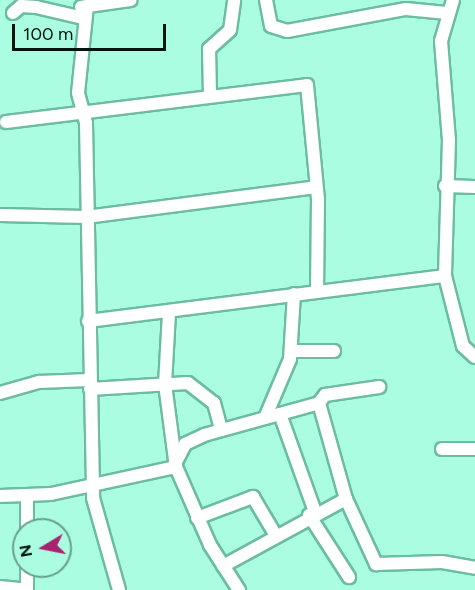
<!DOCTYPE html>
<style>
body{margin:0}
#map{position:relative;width:475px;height:590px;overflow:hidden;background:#abfde1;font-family:Figtree,sans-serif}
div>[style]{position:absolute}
.roads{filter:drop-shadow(2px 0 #6cbca2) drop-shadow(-2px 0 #6cbca2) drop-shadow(0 2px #6cbca2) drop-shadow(0 -2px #6cbca2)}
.minor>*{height:12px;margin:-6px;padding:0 6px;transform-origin:6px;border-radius:6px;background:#fff}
span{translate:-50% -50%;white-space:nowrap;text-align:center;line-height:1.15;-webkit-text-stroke:4.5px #abfde1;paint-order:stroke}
.north{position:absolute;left:12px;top:518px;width:60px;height:60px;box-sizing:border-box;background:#abfde1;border:2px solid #67a08d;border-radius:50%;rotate:260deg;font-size:16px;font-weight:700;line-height:24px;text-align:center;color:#00150e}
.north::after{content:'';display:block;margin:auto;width:21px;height:27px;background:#a7236f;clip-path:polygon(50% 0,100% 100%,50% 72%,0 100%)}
.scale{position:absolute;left:12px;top:24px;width:154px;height:27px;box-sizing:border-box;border:3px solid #00150e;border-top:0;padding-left:8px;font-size:18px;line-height:21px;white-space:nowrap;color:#00150e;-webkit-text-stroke:4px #abfde1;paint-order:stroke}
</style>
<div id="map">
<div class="roads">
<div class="minor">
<i style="left:266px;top:0;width:26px;rotate:79deg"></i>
<i style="left:271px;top:26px;width:17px;rotate:17deg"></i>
<i style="left:287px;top:31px;width:121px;rotate:-10.5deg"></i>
<i style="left:406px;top:9px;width:41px;rotate:5.6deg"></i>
<i style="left:453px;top:0;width:43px;rotate:106.3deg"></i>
<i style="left:441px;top:41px;width:99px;rotate:85.4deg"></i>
<i style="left:449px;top:140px;width:136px;rotate:91.7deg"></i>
<i style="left:445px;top:276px;width:72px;rotate:75.6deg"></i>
<i style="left:463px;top:346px;width:16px;rotate:43deg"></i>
<i style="left:87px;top:6px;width:87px;rotate:95.9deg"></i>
<i style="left:78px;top:93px;width:31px;rotate:75deg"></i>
<i style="left:86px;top:123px;width:375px;rotate:88.9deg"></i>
<i style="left:93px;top:498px;width:96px;rotate:74.2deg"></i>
<i style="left:81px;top:7px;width:50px;rotate:-8deg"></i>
<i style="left:13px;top:13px;width:11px;rotate:-41deg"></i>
<i style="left:21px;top:6px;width:15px;rotate:4deg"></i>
<i style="left:36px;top:7px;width:48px;rotate:13.2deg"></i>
<i style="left:210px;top:95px;width:46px;rotate:-91.2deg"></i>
<i style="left:209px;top:49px;width:28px;rotate:-42deg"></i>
<i style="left:230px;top:30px;width:30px;rotate:-82deg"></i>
<i style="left:6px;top:122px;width:303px;rotate:-7deg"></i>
<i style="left:307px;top:85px;width:115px;rotate:84.5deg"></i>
<i style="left:318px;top:199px;width:93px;rotate:90.6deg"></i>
<i style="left:445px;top:186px;width:30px;rotate:2deg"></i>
<i style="left:0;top:215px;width:86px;rotate:1.3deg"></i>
<i style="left:86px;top:217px;width:232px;rotate:-7.4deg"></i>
<i style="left:169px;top:313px;width:71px;rotate:93.2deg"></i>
<i style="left:165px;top:384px;width:84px;rotate:82.5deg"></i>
<i style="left:176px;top:467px;width:85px;rotate:66.4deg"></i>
<i style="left:210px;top:545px;width:54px;rotate:57.2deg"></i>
<i style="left:88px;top:321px;width:360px;rotate:-7.2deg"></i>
<i style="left:291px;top:351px;width:43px"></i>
<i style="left:90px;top:389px;width:98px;rotate:-3.5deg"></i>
<i style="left:188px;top:383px;width:33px;rotate:38deg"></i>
<i style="left:214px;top:403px;width:28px;rotate:75deg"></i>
<i style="left:0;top:393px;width:41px;rotate:-15.8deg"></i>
<i style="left:39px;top:382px;width:50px;rotate:-2.3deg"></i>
<i style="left:319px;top:403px;width:100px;rotate:74.3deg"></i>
<i style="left:346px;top:499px;width:72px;rotate:65.2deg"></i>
<i style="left:376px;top:564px;width:66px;rotate:-1.7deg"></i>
<i style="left:442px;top:562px;width:34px;rotate:10deg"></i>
<i style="left:280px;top:414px;width:104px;rotate:70.3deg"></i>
<i style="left:265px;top:418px;width:64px;rotate:-67deg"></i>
<i style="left:290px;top:359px;width:65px;rotate:-86.5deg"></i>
<i style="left:442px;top:449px;width:33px"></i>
<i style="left:177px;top:460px;width:18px;rotate:-63deg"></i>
<i style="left:185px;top:444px;width:21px;rotate:-25deg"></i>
<i style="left:204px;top:435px;width:119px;rotate:-15.5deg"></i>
<i style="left:319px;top:403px;width:10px;rotate:-53deg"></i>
<i style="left:325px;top:395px;width:55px;rotate:-8.4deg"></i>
<i style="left:0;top:496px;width:51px;rotate:-2.2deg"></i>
<i style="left:51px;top:494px;width:128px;rotate:-12.2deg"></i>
<i style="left:27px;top:497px;width:33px;rotate:90deg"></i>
<i style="left:309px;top:515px;width:74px;rotate:57.2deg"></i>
<i style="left:197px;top:518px;width:60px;rotate:-20.6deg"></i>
<i style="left:253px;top:497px;width:43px;rotate:59.3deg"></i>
<i style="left:27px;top:566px;width:24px;rotate:90deg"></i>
<i style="left:223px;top:566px;width:140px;rotate:-28.6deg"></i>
<i style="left:0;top:587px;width:27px;rotate:6deg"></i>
</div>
</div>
<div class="north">N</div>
<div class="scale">100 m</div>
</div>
